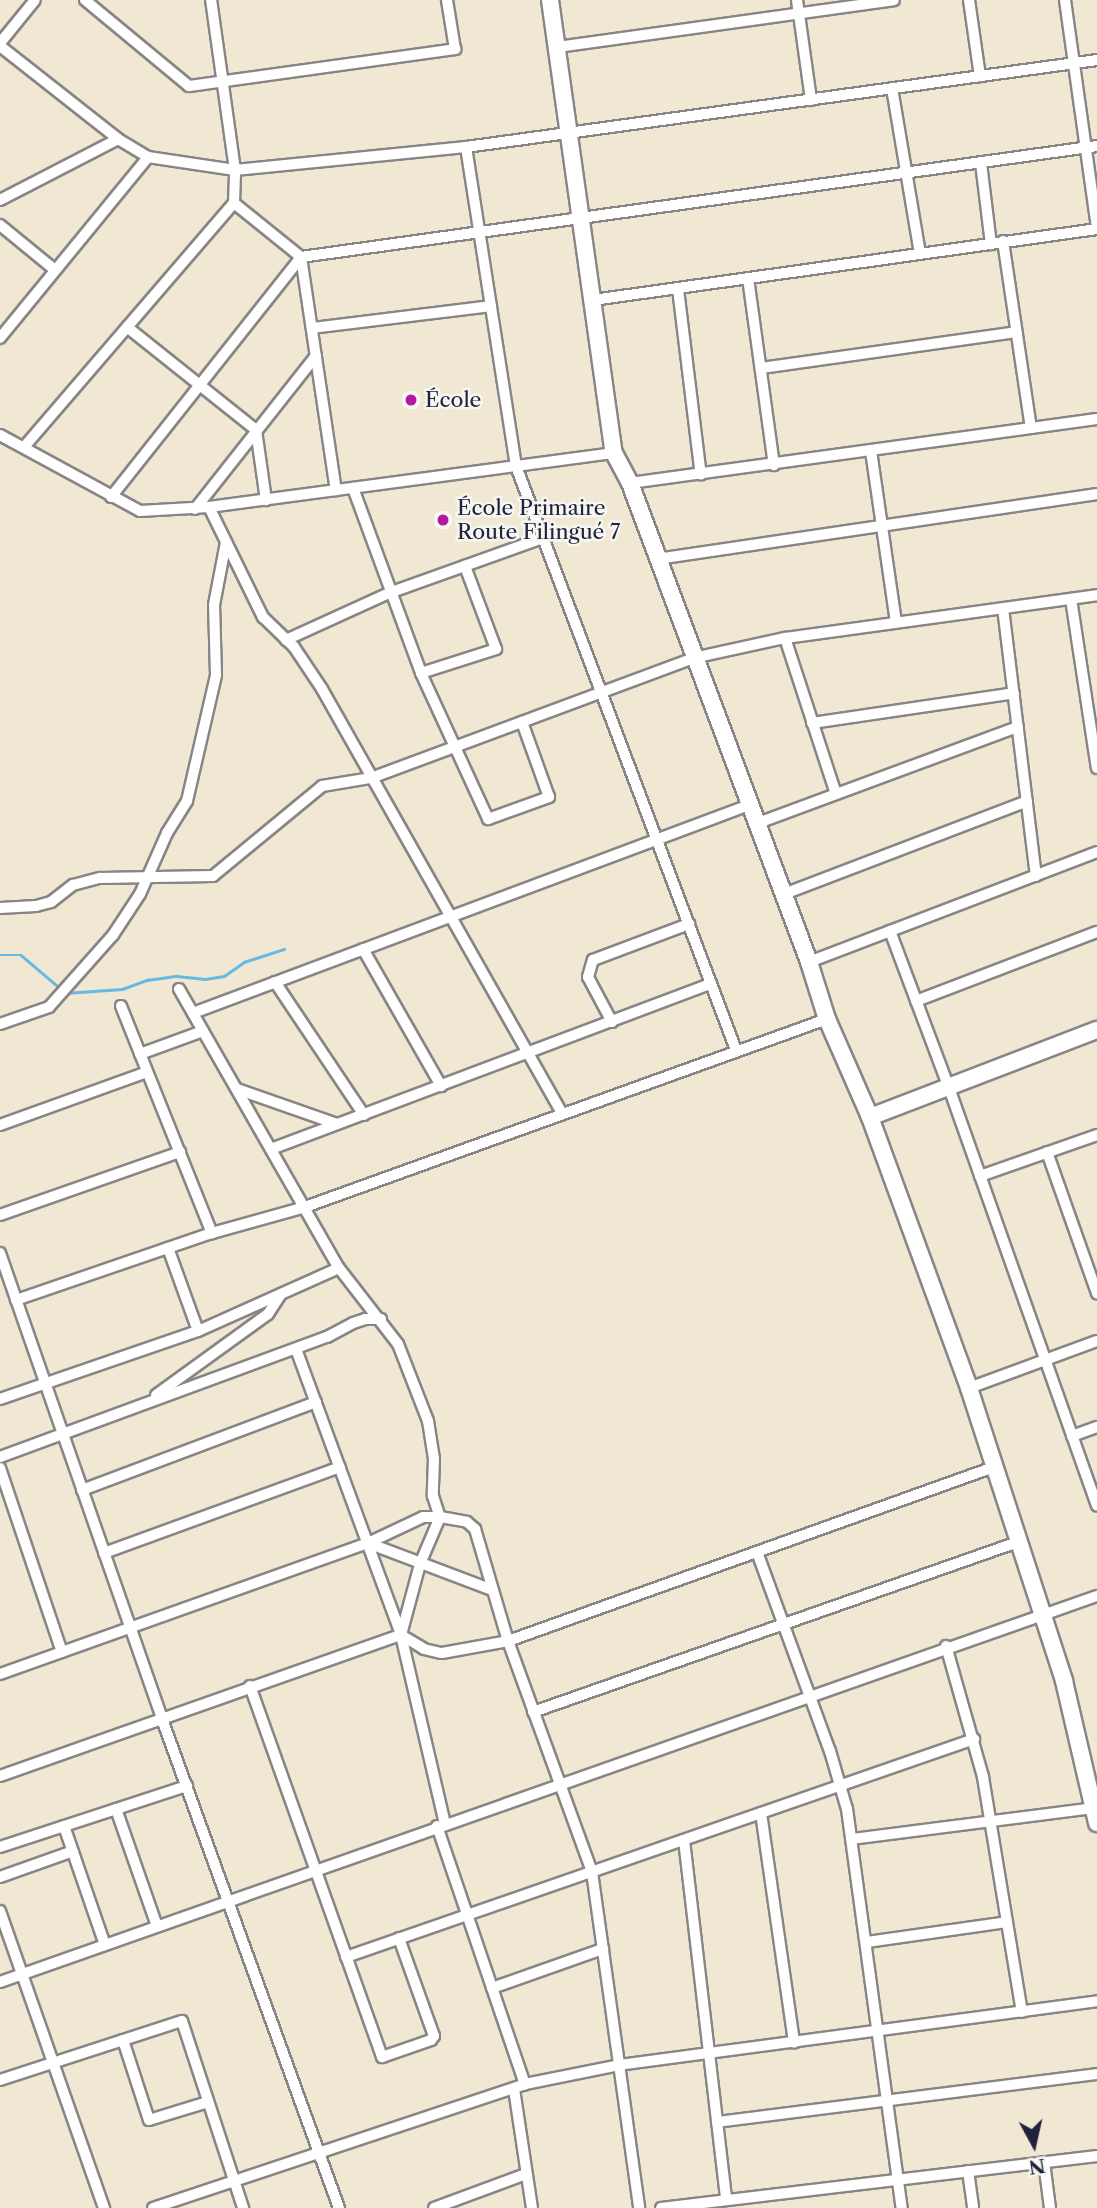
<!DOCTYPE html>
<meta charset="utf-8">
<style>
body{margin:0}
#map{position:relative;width:1097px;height:2208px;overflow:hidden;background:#f0e8d2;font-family:"Libre Caslon Text",serif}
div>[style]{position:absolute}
.stream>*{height:2.5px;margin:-1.25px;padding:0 1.25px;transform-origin:1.25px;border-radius:1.25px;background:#68b8e3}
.roads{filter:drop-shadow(2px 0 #898586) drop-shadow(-2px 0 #898586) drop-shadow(0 2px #898586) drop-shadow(0 -2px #898586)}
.street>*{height:10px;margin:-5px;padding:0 5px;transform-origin:5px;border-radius:5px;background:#fff}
.secondary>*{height:16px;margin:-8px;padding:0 8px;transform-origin:8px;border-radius:8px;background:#fff}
.dots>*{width:19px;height:19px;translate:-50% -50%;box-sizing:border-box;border:4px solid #f6f6f2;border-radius:50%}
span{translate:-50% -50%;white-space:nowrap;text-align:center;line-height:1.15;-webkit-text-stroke:5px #f6f6f2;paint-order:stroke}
.poi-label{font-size:21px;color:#22223b}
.left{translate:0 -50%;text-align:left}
.north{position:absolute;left:999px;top:2110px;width:70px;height:70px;-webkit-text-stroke:5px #f6f6f2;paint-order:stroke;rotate:172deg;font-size:19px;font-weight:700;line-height:28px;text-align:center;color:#22223b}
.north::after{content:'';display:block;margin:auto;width:24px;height:32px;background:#22223b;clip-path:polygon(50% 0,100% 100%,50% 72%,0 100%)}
</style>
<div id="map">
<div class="stream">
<i style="left:0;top:955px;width:21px"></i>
<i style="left:21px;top:955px;width:52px;rotate:40.4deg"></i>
<i style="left:65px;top:993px;width:57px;rotate:-4deg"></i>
<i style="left:122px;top:989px;width:27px;rotate:-20deg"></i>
<i style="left:147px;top:980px;width:30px;rotate:-8deg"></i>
<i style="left:177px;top:976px;width:28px;rotate:6deg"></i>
<i style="left:205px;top:979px;width:19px;rotate:-9deg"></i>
<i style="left:224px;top:976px;width:24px;rotate:-35deg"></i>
<i style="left:244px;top:962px;width:42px;rotate:-18deg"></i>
</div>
<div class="roads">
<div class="street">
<i style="left:85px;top:0;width:135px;rotate:39.6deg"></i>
<i style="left:189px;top:86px;width:269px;rotate:-7.9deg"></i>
<i style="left:455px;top:49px;width:50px;rotate:-99.3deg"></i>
<i style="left:797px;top:0;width:101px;rotate:82deg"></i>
<i style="left:969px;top:0;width:77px;rotate:81.8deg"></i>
<i style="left:1065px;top:0;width:231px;rotate:82deg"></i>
<i style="left:0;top:43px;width:55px;rotate:-50.9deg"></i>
<i style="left:0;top:46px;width:150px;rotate:38.2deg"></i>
<i style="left:118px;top:139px;width:35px;rotate:31deg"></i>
<i style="left:148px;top:157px;width:88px;rotate:8.5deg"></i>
<i style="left:235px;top:170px;width:232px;rotate:-5.7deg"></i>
<i style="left:466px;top:147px;width:637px;rotate:-7.85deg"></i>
<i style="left:557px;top:47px;width:340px;rotate:-7.9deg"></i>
<i style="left:892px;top:88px;width:168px;rotate:80.4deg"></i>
<i style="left:466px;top:147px;width:323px;rotate:81.1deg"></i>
<i style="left:516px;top:466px;width:624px;rotate:69.36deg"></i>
<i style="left:981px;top:163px;width:82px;rotate:83deg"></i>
<i style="left:0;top:200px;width:133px;rotate:-27.3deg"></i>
<i style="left:234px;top:203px;width:86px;rotate:38.9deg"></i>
<i style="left:301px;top:257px;width:236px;rotate:81.5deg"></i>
<i style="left:0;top:225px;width:71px;rotate:39.3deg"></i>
<i style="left:1003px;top:241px;width:189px;rotate:81.5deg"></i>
<i style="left:748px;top:278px;width:189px;rotate:82.1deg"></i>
<i style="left:678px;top:289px;width:187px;rotate:83deg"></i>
<i style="left:593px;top:300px;width:509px;rotate:-8.02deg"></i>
<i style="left:127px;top:327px;width:165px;rotate:38.6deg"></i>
<i style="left:256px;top:430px;width:71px;rotate:81.9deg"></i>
<i style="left:312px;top:328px;width:180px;rotate:-7deg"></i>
<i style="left:0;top:338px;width:234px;rotate:-50.7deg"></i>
<i style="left:761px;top:368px;width:258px;rotate:-8deg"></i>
<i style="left:0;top:435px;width:159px;rotate:28.5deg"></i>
<i style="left:140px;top:511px;width:69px;rotate:-3.3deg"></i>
<i style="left:209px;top:507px;width:409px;rotate:-7.6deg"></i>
<i style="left:24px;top:447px;width:322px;rotate:-49.3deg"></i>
<i style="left:234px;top:203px;width:33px;rotate:-88deg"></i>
<i style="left:235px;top:170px;width:172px;rotate:-98deg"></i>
<i style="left:871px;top:451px;width:173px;rotate:81.7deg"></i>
<i style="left:630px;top:483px;width:471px;rotate:-7.8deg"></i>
<i style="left:353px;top:488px;width:197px;rotate:69.8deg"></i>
<i style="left:421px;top:673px;width:161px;rotate:65.3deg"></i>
<i style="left:488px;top:819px;width:65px;rotate:-19.8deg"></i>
<i style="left:549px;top:797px;width:80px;rotate:-109.8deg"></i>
<i style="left:111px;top:497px;width:306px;rotate:-51.6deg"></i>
<i style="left:301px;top:257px;width:804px;rotate:-7.94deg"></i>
<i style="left:209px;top:507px;width:123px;rotate:63.9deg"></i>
<i style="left:263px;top:617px;width:43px;rotate:44.1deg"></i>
<i style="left:294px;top:647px;width:50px;rotate:56.3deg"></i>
<i style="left:322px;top:689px;width:487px;rotate:60.5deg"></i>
<i style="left:195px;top:509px;width:195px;rotate:-51.7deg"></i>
<i style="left:657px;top:559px;width:445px;rotate:-8.4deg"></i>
<i style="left:1071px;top:599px;width:171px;rotate:81.3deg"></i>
<i style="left:1003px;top:608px;width:270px;rotate:83deg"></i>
<i style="left:785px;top:638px;width:164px;rotate:71.9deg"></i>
<i style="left:286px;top:640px;width:113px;rotate:-24.5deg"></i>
<i style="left:389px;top:593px;width:164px;rotate:-19.7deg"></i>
<i style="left:421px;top:673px;width:79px;rotate:-17.7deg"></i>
<i style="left:496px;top:649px;width:89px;rotate:-110.5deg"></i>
<i style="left:812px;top:723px;width:204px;rotate:-8.4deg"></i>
<i style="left:758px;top:823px;width:277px;rotate:-20.3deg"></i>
<i style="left:784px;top:894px;width:260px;rotate:-20.9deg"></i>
<i style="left:0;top:908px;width:36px;rotate:-3deg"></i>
<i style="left:36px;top:906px;width:16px;rotate:-15deg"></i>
<i style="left:51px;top:902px;width:28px;rotate:-38deg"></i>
<i style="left:73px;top:885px;width:28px;rotate:-15deg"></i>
<i style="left:100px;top:878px;width:113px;rotate:-1deg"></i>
<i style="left:213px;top:876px;width:141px;rotate:-39.5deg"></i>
<i style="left:322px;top:786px;width:50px;rotate:-9.3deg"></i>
<i style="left:371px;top:778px;width:344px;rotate:-20.4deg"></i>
<i style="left:693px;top:658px;width:94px;rotate:-12.3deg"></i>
<i style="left:785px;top:638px;width:315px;rotate:-7.8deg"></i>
<i style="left:890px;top:931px;width:165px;rotate:69.4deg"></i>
<i style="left:948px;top:1085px;width:446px;rotate:70.5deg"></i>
<i style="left:363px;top:949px;width:158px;rotate:60.3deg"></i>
<i style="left:809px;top:962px;width:308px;rotate:-20.9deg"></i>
<i style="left:275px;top:982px;width:160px;rotate:56.2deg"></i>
<i style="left:179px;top:989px;width:322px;rotate:60.2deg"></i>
<i style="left:339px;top:1268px;width:96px;rotate:52.2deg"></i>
<i style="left:398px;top:1344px;width:83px;rotate:68.7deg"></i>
<i style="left:428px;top:1421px;width:37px;rotate:81deg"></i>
<i style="left:434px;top:1458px;width:38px;rotate:92deg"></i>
<i style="left:433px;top:1496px;width:22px;rotate:72deg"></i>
<i style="left:440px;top:1517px;width:27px;rotate:10deg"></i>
<i style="left:467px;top:1522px;width:11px;rotate:41deg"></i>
<i style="left:475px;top:1529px;width:117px;rotate:73.6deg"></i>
<i style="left:508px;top:1641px;width:246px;rotate:70deg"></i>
<i style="left:592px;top:1872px;width:339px;rotate:82deg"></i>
<i style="left:916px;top:1001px;width:194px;rotate:-20.9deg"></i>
<i style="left:121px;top:1006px;width:245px;rotate:68.2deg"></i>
<i style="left:193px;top:1013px;width:594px;rotate:-20.51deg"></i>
<i style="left:612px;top:1022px;width:51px;rotate:-118.1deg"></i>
<i style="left:588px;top:977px;width:18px;rotate:-74deg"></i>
<i style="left:593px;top:960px;width:103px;rotate:-20.6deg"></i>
<i style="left:0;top:1024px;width:52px;rotate:-19.1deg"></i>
<i style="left:49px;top:1007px;width:96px;rotate:-48.4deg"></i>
<i style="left:113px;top:935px;width:49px;rotate:-56.6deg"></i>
<i style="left:140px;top:894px;width:67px;rotate:-66.1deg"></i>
<i style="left:167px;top:833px;width:38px;rotate:-58deg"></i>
<i style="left:187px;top:801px;width:129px;rotate:-77deg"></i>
<i style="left:216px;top:675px;width:70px;rotate:-91.6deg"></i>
<i style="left:214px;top:605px;width:64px;rotate:-79.2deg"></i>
<i style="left:140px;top:1054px;width:67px;rotate:-20.1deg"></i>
<i style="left:237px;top:1089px;width:106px;rotate:19.3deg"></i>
<i style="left:0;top:1125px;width:156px;rotate:-19.8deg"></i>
<i style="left:271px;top:1149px;width:470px;rotate:-20.6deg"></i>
<i style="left:1047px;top:1152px;width:150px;rotate:70.5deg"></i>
<i style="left:980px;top:1176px;width:124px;rotate:-19.3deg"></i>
<i style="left:0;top:1215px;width:191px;rotate:-19.3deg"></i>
<i style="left:168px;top:1248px;width:88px;rotate:70.1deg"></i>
<i style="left:0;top:1253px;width:493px;rotate:70.8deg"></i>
<i style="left:162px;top:1719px;width:520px;rotate:70.1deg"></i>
<i style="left:16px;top:1300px;width:207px;rotate:-18.9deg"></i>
<i style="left:212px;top:1233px;width:97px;rotate:-15.6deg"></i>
<i style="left:305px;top:1207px;width:555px;rotate:-19.81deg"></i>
<i style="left:296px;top:1349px;width:305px;rotate:69.8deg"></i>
<i style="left:401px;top:1635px;width:194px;rotate:76.9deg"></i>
<i style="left:969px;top:1388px;width:136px;rotate:-20.2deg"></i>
<i style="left:156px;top:1395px;width:138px;rotate:-35.9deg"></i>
<i style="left:268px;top:1314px;width:24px;rotate:-57deg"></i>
<i style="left:0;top:1399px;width:209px;rotate:-19deg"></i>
<i style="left:198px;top:1331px;width:154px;rotate:-24.1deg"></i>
<i style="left:1072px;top:1436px;width:27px;rotate:-20deg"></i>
<i style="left:0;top:1457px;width:348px;rotate:-20.2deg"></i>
<i style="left:327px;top:1337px;width:30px;rotate:-28deg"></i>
<i style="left:353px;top:1323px;width:13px;rotate:-18deg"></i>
<i style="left:365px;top:1319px;width:16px"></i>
<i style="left:0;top:1468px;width:194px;rotate:71.4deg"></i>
<i style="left:82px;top:1490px;width:250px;rotate:-20.6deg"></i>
<i style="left:368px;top:1543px;width:130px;rotate:20.7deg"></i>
<i style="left:757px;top:1552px;width:212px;rotate:69.9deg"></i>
<i style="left:830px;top:1751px;width:60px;rotate:73.7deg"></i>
<i style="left:847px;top:1809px;width:403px;rotate:82.2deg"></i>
<i style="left:104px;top:1553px;width:251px;rotate:-20deg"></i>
<i style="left:946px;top:1646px;width:136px;rotate:74.2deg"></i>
<i style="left:983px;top:1777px;width:238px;rotate:80.6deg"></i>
<i style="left:0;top:1674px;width:391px;rotate:-19.6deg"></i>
<i style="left:368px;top:1543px;width:61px;rotate:-25.3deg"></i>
<i style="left:423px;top:1517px;width:17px"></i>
<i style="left:440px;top:1517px;width:51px;rotate:113.1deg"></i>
<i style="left:420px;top:1564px;width:73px;rotate:105deg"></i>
<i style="left:250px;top:1686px;width:394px;rotate:70.4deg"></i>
<i style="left:382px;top:2057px;width:52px;rotate:-19.1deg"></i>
<i style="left:431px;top:2040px;width:5px;rotate:-53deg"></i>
<i style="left:434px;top:2036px;width:104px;rotate:-109.7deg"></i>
<i style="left:533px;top:1712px;width:514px;rotate:-19.32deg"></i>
<i style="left:0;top:1776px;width:425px;rotate:-19.4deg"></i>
<i style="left:401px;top:1635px;width:27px;rotate:31deg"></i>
<i style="left:424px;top:1649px;width:18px;rotate:13deg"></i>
<i style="left:442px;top:1653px;width:67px;rotate:-10.3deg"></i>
<i style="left:508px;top:1641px;width:516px;rotate:-19.7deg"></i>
<i style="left:116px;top:1809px;width:124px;rotate:70.7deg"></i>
<i style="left:761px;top:1813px;width:232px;rotate:81.8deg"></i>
<i style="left:64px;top:1826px;width:126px;rotate:71deg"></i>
<i style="left:437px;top:1826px;width:273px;rotate:71.2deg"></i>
<i style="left:852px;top:1839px;width:244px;rotate:-7.3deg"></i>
<i style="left:684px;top:1840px;width:362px;rotate:83.3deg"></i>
<i style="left:0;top:1847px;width:197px;rotate:-18.1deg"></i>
<i style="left:0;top:1877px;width:77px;rotate:-19.6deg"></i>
<i style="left:0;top:1911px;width:315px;rotate:70.7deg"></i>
<i style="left:867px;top:1942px;width:141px;rotate:-8.1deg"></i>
<i style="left:346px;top:1957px;width:665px;rotate:-19.14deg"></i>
<i style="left:0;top:1982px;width:1163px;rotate:-19.39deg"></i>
<i style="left:492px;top:1988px;width:118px;rotate:-19.4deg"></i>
<i style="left:123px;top:2040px;width:84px;rotate:72deg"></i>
<i style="left:149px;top:2120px;width:62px;rotate:-17deg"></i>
<i style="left:0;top:2080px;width:191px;rotate:-18deg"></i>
<i style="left:182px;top:2021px;width:197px;rotate:71.9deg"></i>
<i style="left:514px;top:2089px;width:120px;rotate:81.4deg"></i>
<i style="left:717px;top:2122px;width:383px;rotate:-7.2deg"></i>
<i style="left:1044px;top:2162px;width:46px;rotate:82.6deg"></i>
<i style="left:968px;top:2171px;width:37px;rotate:82deg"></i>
<i style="left:153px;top:2208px;width:392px;rotate:-18.4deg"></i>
<i style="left:525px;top:2084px;width:96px;rotate:-11.4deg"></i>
<i style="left:619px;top:2065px;width:482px;rotate:-7.6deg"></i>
<i style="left:434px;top:2208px;width:98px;rotate:-20.3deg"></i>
<i style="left:661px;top:2208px;width:439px;rotate:-6.8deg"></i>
</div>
<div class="secondary">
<i style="left:550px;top:0;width:457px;rotate:82deg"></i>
<i style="left:614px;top:453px;width:34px;rotate:62deg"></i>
<i style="left:630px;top:483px;width:511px;rotate:69.51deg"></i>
<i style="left:809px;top:962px;width:60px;rotate:72.5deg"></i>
<i style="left:827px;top:1019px;width:107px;rotate:66.3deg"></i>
<i style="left:870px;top:1117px;width:289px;rotate:69.9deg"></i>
<i style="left:969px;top:1388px;width:308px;rotate:72deg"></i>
<i style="left:1064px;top:1681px;width:146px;rotate:76.9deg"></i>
<i style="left:870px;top:1117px;width:243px;rotate:-21deg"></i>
</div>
</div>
<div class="dots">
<i style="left:411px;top:400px;background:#b5179e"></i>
<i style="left:443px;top:520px;background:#b5179e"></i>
</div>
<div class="poi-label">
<span class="left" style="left:425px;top:400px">École</span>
<span class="left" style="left:457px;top:520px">École Primaire<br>Route Filingué 7</span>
</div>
<div class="north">N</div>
</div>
